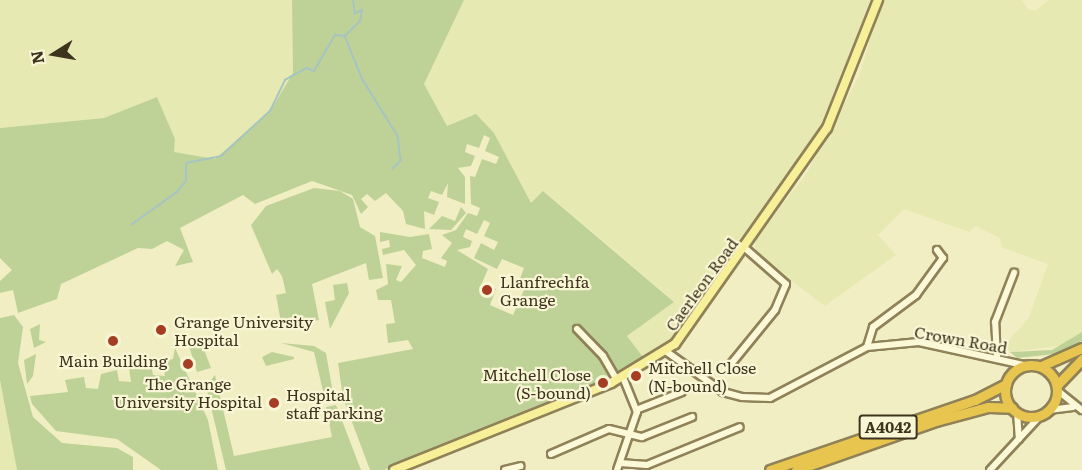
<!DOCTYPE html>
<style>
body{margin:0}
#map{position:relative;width:1082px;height:470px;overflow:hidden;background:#f2eec4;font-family:Literata,serif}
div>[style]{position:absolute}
.farmland>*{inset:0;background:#e6e9b1}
.green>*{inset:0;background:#bed297}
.stream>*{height:1.5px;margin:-0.75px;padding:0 0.75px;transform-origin:0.75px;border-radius:0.75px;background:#a6c5c2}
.roads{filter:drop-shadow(2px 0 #8f8158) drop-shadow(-2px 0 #8f8158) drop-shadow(0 2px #8f8158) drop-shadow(0 -2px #8f8158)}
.minor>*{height:6px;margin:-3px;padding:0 3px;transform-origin:3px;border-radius:3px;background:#fcf9d9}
.major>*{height:8px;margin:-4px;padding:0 4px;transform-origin:4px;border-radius:4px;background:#f8ef99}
.highway>*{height:9px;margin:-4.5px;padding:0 4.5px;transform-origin:4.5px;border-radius:4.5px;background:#e8c54e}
.highway>.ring{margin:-4.5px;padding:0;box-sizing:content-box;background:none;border:9px solid #e8c54e;border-radius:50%}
.dots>*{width:16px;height:16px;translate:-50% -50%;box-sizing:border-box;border:3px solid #f9f6d5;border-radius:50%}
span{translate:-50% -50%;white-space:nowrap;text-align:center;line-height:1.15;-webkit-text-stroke:4.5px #f9f6d5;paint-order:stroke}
.shield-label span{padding:2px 4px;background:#f9f6d5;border:2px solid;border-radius:4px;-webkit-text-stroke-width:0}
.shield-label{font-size:15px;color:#3e341e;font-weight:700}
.poi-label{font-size:16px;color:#3e341e}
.left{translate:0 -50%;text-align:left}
.right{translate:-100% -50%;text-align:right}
.street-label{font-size:16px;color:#3e341e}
.north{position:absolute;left:24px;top:24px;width:60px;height:60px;-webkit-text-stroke:4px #f9f6d5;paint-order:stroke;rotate:259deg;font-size:16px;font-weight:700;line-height:24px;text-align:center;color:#3e341e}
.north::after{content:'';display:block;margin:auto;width:21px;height:27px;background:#3e341e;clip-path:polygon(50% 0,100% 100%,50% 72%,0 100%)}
</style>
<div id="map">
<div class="farmland">
<i style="clip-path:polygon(0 0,292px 0,293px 73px,270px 111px,215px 159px,174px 152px,175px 139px,157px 97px,104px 118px,0 128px)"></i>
<i style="clip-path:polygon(464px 0,874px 0,825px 124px,681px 331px,646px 361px,627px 336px,674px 301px,544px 191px,531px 204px,494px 133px,481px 125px,447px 126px,424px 84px)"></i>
<i style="clip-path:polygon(882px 0,1022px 0,1028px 10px,1036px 10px,1049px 0,1082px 0,1082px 332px,1065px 345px,1010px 352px,1005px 345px,1029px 317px,1048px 264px,1001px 247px,1000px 238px,975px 226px,969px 232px,904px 209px,878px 235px,896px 255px,825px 306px,756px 254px,755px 241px,806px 174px,859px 76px)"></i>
<i style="clip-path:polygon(0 380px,9px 428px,17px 470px,0 470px)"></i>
</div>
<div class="green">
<i style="clip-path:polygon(evenodd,292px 0,464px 0,424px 84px,447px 126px,476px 114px,494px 133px,531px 203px,543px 191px,674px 302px,627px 336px,646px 361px,618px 377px,580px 325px,574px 332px,587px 341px,611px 377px,474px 436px,384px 470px,370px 470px,343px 398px,338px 363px,413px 349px,408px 340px,388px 343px,386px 324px,395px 323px,391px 300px,378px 300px,376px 290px,388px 284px,386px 264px,402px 266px,396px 280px,401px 282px,416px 265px,404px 250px,383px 255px,382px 249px,390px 247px,389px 240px,380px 242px,380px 232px,410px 237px,429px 234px,432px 249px,423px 251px,422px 258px,445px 267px,447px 261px,441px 258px,452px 243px,442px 235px,456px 230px,468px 213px,477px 216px,480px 208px,471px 204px,470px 176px,475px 177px,482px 159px,496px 164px,499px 157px,485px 151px,490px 138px,484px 135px,479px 148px,467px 144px,465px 152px,475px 156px,471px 166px,458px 168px,465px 177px,465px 204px,447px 197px,448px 183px,442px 195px,431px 191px,428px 198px,439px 202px,434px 215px,424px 211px,425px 229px,406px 224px,403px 211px,386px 193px,375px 201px,367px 194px,361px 199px,368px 207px,361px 214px,352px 195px,312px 181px,255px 204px,243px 195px,180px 228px,193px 262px,175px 266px,184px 250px,167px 241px,152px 249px,138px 248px,61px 284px,57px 299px,18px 313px,13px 290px,0 293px,0 281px,12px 270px,0 258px,0 128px,104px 118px,157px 97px,175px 139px,174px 152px,215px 159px,270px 111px,293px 73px,292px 0,484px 220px,490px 223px,484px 236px,498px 242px,494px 250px,481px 243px,474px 258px,497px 269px,502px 259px,524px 268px,517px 287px,524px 290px,513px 315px,490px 305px,496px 289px,482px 283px,488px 269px,457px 250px,470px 247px,472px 241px,463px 237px,466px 229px,477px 234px,484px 220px)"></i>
<i style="clip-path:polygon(314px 188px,340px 191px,353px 199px,360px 227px,375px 236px,383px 278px,369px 280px,366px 263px,312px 284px,319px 320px,282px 328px,276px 295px,286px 293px,282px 276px,277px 269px,272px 274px,251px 225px,266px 206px)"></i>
<i style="clip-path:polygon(461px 207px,466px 213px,451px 230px,429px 229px,442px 216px,455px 221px)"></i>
<i style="clip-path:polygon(347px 283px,349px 293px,330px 329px,325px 302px,335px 300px,333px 285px)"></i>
<i style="clip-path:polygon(14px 315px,23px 327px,18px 363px,33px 417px,62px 443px,117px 448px,133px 457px,133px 470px,17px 470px,0 380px,0 318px)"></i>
<i style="clip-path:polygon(40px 324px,39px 340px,46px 342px,34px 348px,30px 329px)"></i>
<i style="clip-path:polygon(1082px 332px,1082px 341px,1064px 353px,1017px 358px,1010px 352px,1052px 350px)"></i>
<i style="clip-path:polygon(192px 340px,202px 344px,211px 368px,197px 372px,189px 346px)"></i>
<i style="clip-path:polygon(281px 343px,314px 346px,326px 353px,334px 399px,325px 400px,314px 352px)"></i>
<i style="clip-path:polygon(175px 348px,208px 420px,218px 470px,161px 470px,117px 439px,56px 431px,32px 404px,30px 396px,68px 392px,65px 380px,84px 377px,86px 388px,98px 389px,101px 374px,117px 370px,119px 381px,131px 382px,129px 368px,151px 364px,153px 375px,165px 376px,163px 361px,173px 359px)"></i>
<i style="clip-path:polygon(272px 352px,294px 357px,294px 359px,266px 366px,262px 357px)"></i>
<i style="clip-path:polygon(36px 354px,33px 376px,27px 384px,24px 360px)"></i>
<i style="clip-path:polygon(215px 375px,234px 456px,332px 437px,326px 407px,336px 405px,361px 470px,226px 470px,206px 386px)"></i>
</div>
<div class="stream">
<i style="left:345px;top:36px;width:48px;rotate:67.8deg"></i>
<i style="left:363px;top:80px;width:66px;rotate:58deg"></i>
<i style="left:398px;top:136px;width:25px;rotate:83deg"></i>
<i style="left:401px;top:161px;width:11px;rotate:135deg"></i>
<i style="left:131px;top:225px;width:57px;rotate:-35.7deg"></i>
<i style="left:177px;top:192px;width:14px;rotate:-51deg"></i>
<i style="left:186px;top:181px;width:18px;rotate:-90deg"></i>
<i style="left:186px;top:163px;width:36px;rotate:-11deg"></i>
<i style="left:221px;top:156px;width:67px;rotate:-42.6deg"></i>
<i style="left:270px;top:111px;width:34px;rotate:-64deg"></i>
<i style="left:285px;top:80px;width:25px;rotate:-29deg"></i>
<i style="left:307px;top:68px;width:8px;rotate:23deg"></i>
<i style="left:314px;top:71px;width:42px;rotate:-59.7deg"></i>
<i style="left:335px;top:35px;width:10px;rotate:6deg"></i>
<i style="left:345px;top:36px;width:21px;rotate:-45deg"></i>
<i style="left:360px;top:21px;width:11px;rotate:-80deg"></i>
<i style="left:362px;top:10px;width:8px;rotate:150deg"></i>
<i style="left:355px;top:14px;width:14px;rotate:-98deg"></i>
</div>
<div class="roads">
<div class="minor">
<i style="left:577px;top:329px;width:37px;rotate:46deg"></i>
<i style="left:603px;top:356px;width:28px;rotate:60deg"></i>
<i style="left:867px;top:347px;width:21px;rotate:-73deg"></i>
<i style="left:873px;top:327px;width:54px;rotate:-36.7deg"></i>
<i style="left:916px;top:295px;width:46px;rotate:-53.9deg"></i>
<i style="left:943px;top:258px;width:10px;rotate:-127deg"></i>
<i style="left:667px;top:352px;width:69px;rotate:35.5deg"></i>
<i style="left:723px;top:392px;width:20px;rotate:15deg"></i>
<i style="left:742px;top:397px;width:28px;rotate:2deg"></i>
<i style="left:770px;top:398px;width:110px;rotate:-27.7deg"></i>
<i style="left:867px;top:347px;width:52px;rotate:-5.5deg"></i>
<i style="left:919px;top:342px;width:107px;rotate:12.4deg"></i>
<i style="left:997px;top:357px;width:35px;rotate:-93deg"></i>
<i style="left:995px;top:322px;width:53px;rotate:-68.8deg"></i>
<i style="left:731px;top:364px;width:70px;rotate:-50.8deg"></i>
<i style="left:775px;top:310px;width:28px;rotate:-67deg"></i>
<i style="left:786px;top:284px;width:55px;rotate:-138.7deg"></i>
<i style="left:1057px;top:390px;width:32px;rotate:39deg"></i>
<i style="left:636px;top:410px;width:49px;rotate:-21.4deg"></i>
<i style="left:1049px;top:410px;width:24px;rotate:-7deg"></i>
<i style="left:1017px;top:412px;width:27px;rotate:86deg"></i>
<i style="left:551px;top:454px;width:63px;rotate:-23.3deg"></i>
<i style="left:609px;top:429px;width:34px;rotate:14deg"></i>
<i style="left:642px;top:437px;width:54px;rotate:-21.8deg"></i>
<i style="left:620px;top:463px;width:27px;rotate:4deg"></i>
<i style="left:647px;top:465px;width:100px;rotate:-22.2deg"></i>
<i style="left:505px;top:470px;width:16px;rotate:-14deg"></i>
<i style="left:617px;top:470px;width:61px;rotate:-71deg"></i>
<i style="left:637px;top:412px;width:37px;rotate:-112deg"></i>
<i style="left:990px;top:470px;width:76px;rotate:-47.1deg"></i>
</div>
<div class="major">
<i style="left:394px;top:470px;width:234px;rotate:-21.8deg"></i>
<i style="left:611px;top:383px;width:75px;rotate:-31.4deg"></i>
<i style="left:675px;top:344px;width:264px;rotate:-54.9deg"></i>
<i style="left:827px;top:128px;width:138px;rotate:-68.3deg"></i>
</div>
<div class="highway">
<i class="ring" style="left:1005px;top:365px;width:43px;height:43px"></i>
<i style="left:1041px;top:366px;width:45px;rotate:-23.7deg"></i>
<i style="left:1057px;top:385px;width:36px;rotate:-46deg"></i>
<i style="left:770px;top:470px;width:217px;rotate:-18.9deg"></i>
<i style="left:975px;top:400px;width:35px;rotate:-27deg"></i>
<i style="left:796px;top:470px;width:148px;rotate:-19.3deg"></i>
<i style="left:936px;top:421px;width:54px;rotate:-15.1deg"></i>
<i style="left:988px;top:407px;width:24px;rotate:2deg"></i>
</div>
</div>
<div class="dots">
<i style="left:487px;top:290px;background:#a43d23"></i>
<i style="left:161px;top:330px;background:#a43d23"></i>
<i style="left:113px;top:341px;background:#a43d23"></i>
<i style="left:188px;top:364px;background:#a43d23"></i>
<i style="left:636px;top:376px;background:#a43d23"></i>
<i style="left:603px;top:383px;background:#a43d23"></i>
<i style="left:274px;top:403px;background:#a43d23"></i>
</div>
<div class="shield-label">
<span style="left:888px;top:427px">A4042</span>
</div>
<div class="poi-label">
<span class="left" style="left:500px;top:290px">Llanfrechfa<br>Grange</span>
<span class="left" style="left:174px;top:330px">Grange University<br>Hospital</span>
<span style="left:113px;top:360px">Main Building</span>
<span class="left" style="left:648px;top:376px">Mitchell Close<br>(N-bound)</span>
<span class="right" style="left:591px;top:383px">Mitchell Close<br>(S-bound)</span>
<span style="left:188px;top:392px">The Grange<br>University Hospital</span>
<span class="left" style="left:286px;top:403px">Hospital<br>staff parking</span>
</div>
<div class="street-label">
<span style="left:701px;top:284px;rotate:-54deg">Caerleon Road</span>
<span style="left:961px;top:339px;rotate:10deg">Crown Road</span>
</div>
<div class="north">N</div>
</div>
